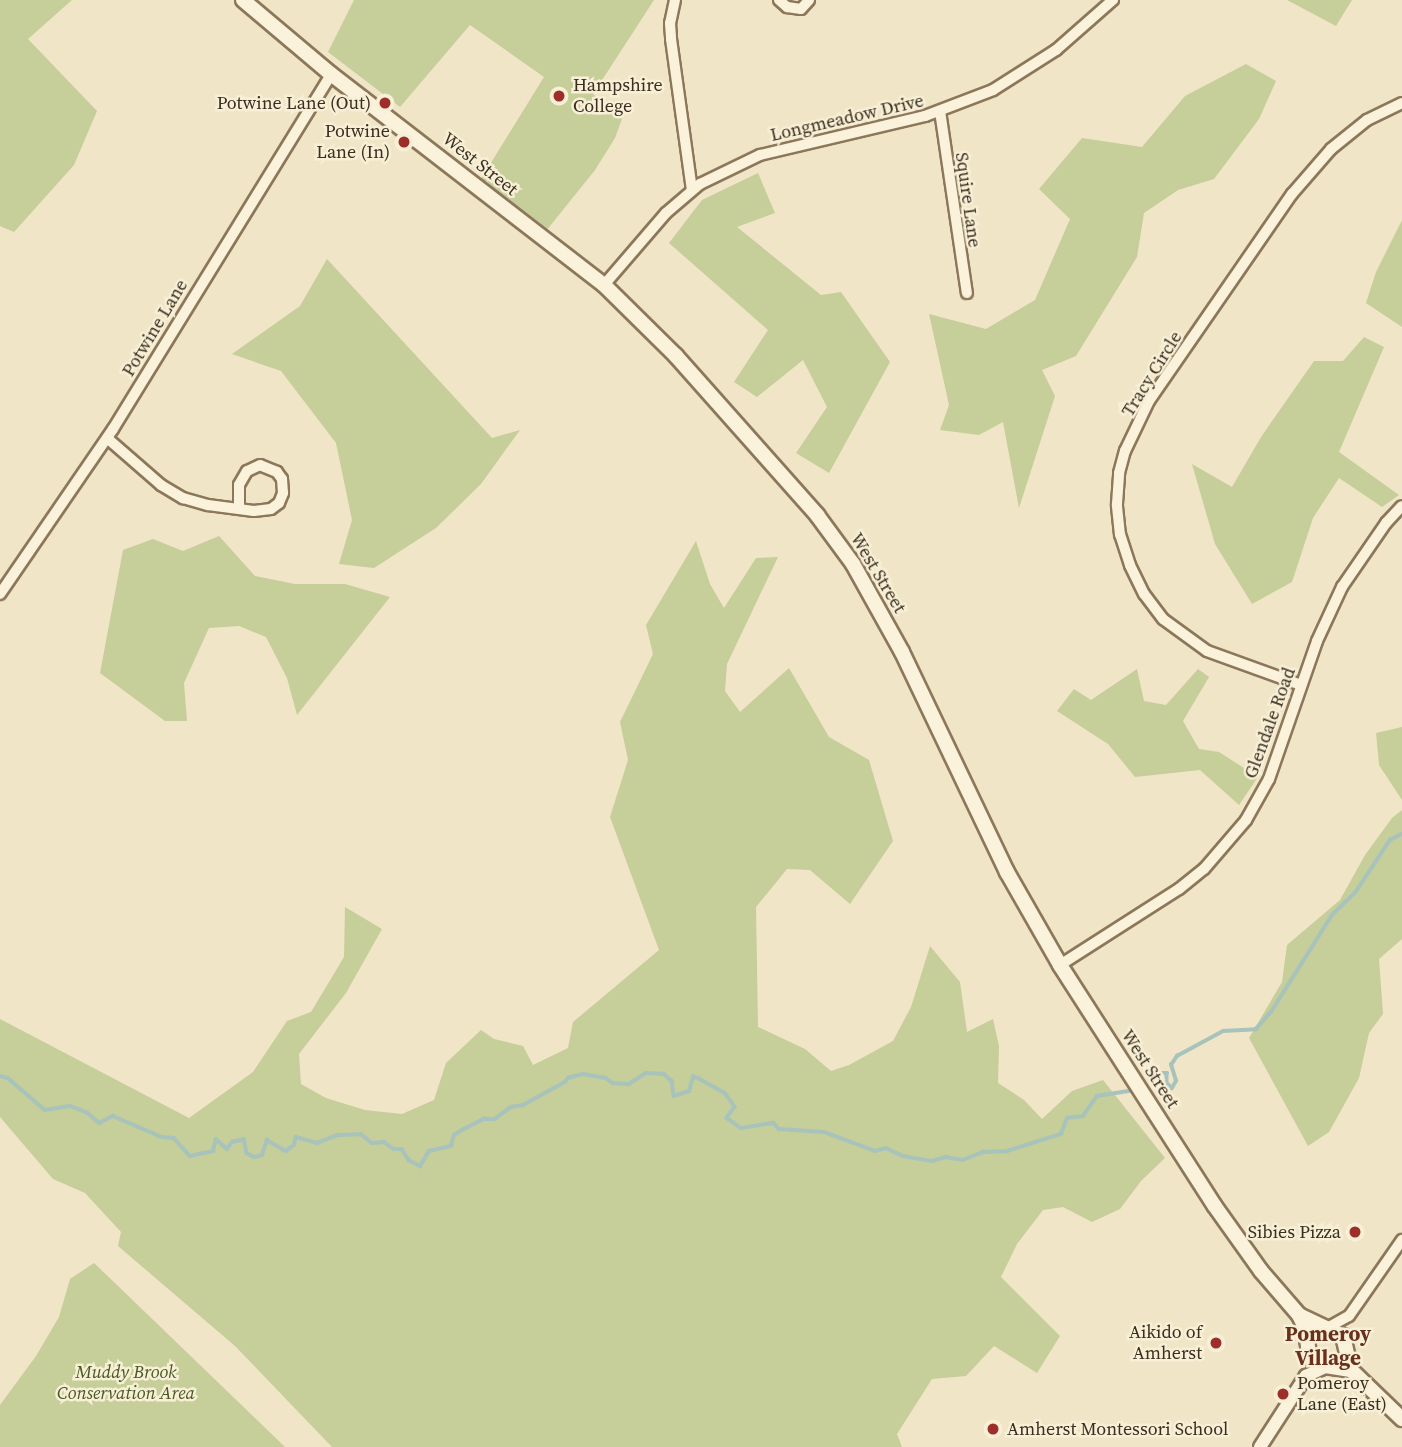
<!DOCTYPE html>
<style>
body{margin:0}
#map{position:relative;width:1402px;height:1447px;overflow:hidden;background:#f0e5c6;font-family:"Source Serif 4",serif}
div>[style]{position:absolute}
.green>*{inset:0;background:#c6ce99}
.stream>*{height:3.5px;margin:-1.75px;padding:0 1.75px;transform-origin:1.75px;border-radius:1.75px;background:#a7c3bc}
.roads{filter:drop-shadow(2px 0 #8c775b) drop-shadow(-2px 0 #8c775b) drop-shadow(0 2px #8c775b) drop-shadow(0 -2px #8c775b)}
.minor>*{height:10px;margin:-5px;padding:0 5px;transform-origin:5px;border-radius:5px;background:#faf2da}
.tertiary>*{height:12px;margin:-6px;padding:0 6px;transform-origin:6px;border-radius:6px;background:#faf2da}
.secondary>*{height:14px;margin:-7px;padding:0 7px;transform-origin:7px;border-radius:7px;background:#faf2da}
.dots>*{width:19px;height:19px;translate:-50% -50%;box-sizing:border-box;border:4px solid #f7efd6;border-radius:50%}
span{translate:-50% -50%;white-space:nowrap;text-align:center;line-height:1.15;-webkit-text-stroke:5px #f7efd6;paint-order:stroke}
.poi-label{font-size:18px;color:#3c2e1f}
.left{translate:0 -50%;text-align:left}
.right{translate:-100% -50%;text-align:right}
.street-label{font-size:18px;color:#3c2e1f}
.park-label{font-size:18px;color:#495925;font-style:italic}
.quarter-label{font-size:21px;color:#69311d;font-weight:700}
</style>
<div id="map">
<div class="green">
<i style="clip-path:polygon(0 0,72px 0,28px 39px,97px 111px,74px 165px,14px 232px,0 226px)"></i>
<i style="clip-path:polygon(354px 0,654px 0,593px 94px,622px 119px,615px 138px,595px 170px,542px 236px,476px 187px,544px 77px,470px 25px,400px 107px,328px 52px)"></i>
<i style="clip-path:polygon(1287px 0,1352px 0,1336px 26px)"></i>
<i style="clip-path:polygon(1246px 64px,1276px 81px,1259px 119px,1214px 179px,1178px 190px,1144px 213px,1137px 257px,1076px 356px,1042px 370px,1055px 396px,1019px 508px,1003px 422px,979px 435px,940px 430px,949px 405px,929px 314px,986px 329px,1035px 300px,1070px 219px,1039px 189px,1082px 138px,1142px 147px,1185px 96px)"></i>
<i style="clip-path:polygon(758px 173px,775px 213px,737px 227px,821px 295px,841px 292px,890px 362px,829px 473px,796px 453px,827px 407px,803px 360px,757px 397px,734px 382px,768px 330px,669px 243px,702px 200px)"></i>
<i style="clip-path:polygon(1402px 220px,1402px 327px,1366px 303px,1376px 272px)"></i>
<i style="clip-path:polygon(327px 259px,492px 438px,520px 430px,481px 484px,436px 528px,374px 568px,339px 564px,352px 520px,336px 443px,281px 371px,232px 354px,300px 306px)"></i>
<i style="clip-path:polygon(1364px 337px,1384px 347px,1339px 452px,1399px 495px,1382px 507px,1339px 478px,1313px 518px,1292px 582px,1252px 604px,1215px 544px,1192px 464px,1232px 487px,1261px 437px,1314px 361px,1343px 361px)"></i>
<i style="clip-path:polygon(219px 536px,255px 576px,295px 584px,345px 584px,390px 597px,297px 715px,287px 678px,266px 637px,239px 626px,209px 628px,184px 683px,187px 721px,165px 721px,100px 673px,123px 550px,153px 539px,183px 551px)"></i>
<i style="clip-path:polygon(696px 541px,710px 584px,724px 608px,756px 558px,778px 557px,727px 664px,725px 691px,740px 712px,789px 668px,829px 737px,869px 760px,893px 841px,850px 904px,810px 870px,787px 869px,756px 907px,758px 1027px,805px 1049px,831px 1071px,849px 1065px,893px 1041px,911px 1007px,930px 946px,960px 982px,967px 1032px,993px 1019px,999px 1046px,998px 1083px,1024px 1100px,1042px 1119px,1072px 1091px,1103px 1080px,1165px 1158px,1141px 1181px,1120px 1209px,1092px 1222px,1063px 1207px,1043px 1210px,1017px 1244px,1001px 1277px,1060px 1336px,1037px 1373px,994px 1346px,966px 1376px,932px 1379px,897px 1434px,902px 1447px,332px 1447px,235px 1346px,118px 1246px,121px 1232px,85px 1193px,53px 1179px,0 1117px,0 1019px,189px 1118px,253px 1072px,287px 1021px,311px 1012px,344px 957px,345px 907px,382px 929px,346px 993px,299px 1054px,301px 1084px,326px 1098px,365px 1110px,402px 1114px,434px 1100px,446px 1063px,481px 1030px,494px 1039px,523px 1046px,533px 1065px,568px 1048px,573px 1022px,659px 950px,610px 817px,628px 760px,620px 722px,653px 654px,646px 625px)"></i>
<i style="clip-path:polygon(1137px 669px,1144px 701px,1166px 705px,1198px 669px,1209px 677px,1183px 721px,1199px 749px,1219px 752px,1258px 777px,1239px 805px,1200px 770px,1135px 777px,1108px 744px,1057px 711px,1074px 689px,1091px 700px)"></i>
<i style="clip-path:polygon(1402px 727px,1402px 800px,1379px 765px,1376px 733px)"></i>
<i style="clip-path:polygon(1402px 810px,1402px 939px,1379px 959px,1383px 1014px,1369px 1033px,1359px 1078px,1329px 1132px,1308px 1146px,1249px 1038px,1282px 982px,1287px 945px,1340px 900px,1365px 855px,1392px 818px)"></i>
<i style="clip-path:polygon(94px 1263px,118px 1286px,285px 1447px,0 1447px,0 1405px,36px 1356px,59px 1317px,70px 1279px)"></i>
</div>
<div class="stream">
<i style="left:1155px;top:1073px;width:12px"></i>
<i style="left:1167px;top:1073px;width:10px;rotate:90deg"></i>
<i style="left:1167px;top:1083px;width:7px;rotate:45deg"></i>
<i style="left:1172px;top:1088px;width:8px;rotate:-60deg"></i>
<i style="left:1176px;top:1081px;width:17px;rotate:-107deg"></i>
<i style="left:1171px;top:1065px;width:11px;rotate:-56deg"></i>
<i style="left:1177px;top:1056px;width:52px;rotate:-28.5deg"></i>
<i style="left:1223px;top:1031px;width:33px;rotate:-3deg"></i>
<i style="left:1256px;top:1029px;width:23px;rotate:-49deg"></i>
<i style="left:1271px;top:1012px;width:115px;rotate:-57.8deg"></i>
<i style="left:1332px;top:915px;width:32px;rotate:-44deg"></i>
<i style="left:1355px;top:893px;width:64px;rotate:-56.6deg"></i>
<i style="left:1390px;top:840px;width:13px;rotate:-27deg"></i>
<i style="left:0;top:1076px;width:8px;rotate:14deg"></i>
<i style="left:8px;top:1078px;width:49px;rotate:40.9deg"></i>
<i style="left:45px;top:1110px;width:25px;rotate:-9deg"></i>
<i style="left:70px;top:1106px;width:19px;rotate:21deg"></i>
<i style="left:88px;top:1113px;width:15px;rotate:42deg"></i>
<i style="left:99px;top:1123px;width:16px;rotate:-27deg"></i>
<i style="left:113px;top:1116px;width:53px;rotate:23.2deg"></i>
<i style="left:162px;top:1137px;width:12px;rotate:5deg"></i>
<i style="left:174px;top:1138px;width:24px;rotate:48deg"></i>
<i style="left:190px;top:1156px;width:24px;rotate:-12deg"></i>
<i style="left:213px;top:1151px;width:12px;rotate:-76deg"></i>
<i style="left:216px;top:1139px;width:15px;rotate:42deg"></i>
<i style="left:227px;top:1149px;width:9px;rotate:-54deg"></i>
<i style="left:232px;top:1142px;width:12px;rotate:-14deg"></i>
<i style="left:244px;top:1139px;width:14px;rotate:78deg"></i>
<i style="left:247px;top:1153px;width:8px;rotate:30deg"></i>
<i style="left:254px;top:1157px;width:8px;rotate:-14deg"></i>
<i style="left:262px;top:1155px;width:16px;rotate:-72deg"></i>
<i style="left:267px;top:1140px;width:22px;rotate:30deg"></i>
<i style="left:286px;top:1151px;width:10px;rotate:-37deg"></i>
<i style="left:294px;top:1145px;width:8px;rotate:-76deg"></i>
<i style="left:296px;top:1137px;width:22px;rotate:16deg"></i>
<i style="left:317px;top:1143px;width:22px;rotate:-21deg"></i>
<i style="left:338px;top:1135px;width:23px;rotate:-2deg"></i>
<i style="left:361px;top:1134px;width:14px;rotate:39deg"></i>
<i style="left:372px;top:1143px;width:12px;rotate:-5deg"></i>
<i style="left:384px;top:1142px;width:12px;rotate:35deg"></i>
<i style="left:394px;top:1149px;width:8px"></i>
<i style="left:402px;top:1149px;width:13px;rotate:58deg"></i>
<i style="left:409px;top:1160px;width:13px;rotate:29deg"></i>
<i style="left:420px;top:1166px;width:17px;rotate:-59deg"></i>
<i style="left:429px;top:1151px;width:23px;rotate:-13deg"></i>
<i style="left:451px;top:1146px;width:11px;rotate:-75deg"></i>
<i style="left:454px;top:1135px;width:9px;rotate:-32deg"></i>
<i style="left:462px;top:1130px;width:25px;rotate:-27deg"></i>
<i style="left:484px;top:1119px;width:11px"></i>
<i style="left:495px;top:1119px;width:20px;rotate:-37deg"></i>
<i style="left:511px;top:1107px;width:12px;rotate:-9deg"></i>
<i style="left:523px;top:1105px;width:48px;rotate:-28.7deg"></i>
<i style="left:565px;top:1082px;width:5px;rotate:-53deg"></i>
<i style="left:568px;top:1078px;width:16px;rotate:-15deg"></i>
<i style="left:583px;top:1074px;width:23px;rotate:10deg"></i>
<i style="left:606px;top:1078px;width:9px;rotate:36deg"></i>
<i style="left:613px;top:1083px;width:16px;rotate:4deg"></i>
<i style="left:629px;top:1084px;width:20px;rotate:-33deg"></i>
<i style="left:646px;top:1073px;width:18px;rotate:3deg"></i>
<i style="left:664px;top:1074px;width:11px;rotate:41deg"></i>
<i style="left:672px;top:1081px;width:15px;rotate:82deg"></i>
<i style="left:674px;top:1096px;width:16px;rotate:-18deg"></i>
<i style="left:689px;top:1091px;width:15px;rotate:-74deg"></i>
<i style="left:693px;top:1077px;width:5px;rotate:11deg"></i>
<i style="left:698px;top:1078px;width:31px;rotate:29deg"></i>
<i style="left:725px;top:1093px;width:17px;rotate:54deg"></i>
<i style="left:735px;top:1107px;width:14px;rotate:126deg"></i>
<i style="left:727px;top:1118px;width:17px;rotate:36deg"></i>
<i style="left:741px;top:1128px;width:33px;rotate:-9deg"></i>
<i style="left:774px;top:1123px;width:8px;rotate:50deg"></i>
<i style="left:779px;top:1129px;width:45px;rotate:3.8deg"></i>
<i style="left:824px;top:1132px;width:54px;rotate:20.4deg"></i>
<i style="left:875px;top:1151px;width:11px;rotate:-15deg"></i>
<i style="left:886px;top:1148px;width:19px;rotate:25deg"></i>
<i style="left:903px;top:1156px;width:29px;rotate:10deg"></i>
<i style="left:932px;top:1161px;width:15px;rotate:-16deg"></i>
<i style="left:946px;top:1157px;width:17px;rotate:10deg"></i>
<i style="left:963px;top:1160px;width:22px;rotate:-22deg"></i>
<i style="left:983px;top:1152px;width:24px;rotate:-2deg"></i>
<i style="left:1007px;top:1151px;width:57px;rotate:-17.5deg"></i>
<i style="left:1061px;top:1134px;width:17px;rotate:-69deg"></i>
<i style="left:1067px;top:1118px;width:16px;rotate:-7deg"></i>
<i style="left:1083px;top:1116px;width:24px;rotate:-55deg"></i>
<i style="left:1097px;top:1096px;width:33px;rotate:-9deg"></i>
</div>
<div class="roads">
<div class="minor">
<i style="left:675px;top:0;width:24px;rotate:102deg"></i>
<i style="left:670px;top:23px;width:16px;rotate:86deg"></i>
<i style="left:671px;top:39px;width:152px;rotate:82.1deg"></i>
<i style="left:779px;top:0;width:11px;rotate:41deg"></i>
<i style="left:787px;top:7px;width:14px;rotate:8deg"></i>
<i style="left:801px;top:9px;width:12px;rotate:-48deg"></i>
<i style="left:940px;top:111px;width:184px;rotate:81.6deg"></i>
<i style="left:604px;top:285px;width:95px;rotate:-49.3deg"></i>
<i style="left:666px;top:213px;width:45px;rotate:-40.5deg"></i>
<i style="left:700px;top:184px;width:67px;rotate:-25.8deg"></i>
<i style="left:760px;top:155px;width:170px;rotate:-13.3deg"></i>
<i style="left:925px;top:116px;width:73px;rotate:-20.9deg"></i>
<i style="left:993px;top:90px;width:75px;rotate:-32.4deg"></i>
<i style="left:1056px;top:50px;width:76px;rotate:-41.3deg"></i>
<i style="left:107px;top:438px;width:72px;rotate:41deg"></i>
<i style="left:161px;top:485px;width:26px;rotate:31deg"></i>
<i style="left:183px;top:498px;width:26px;rotate:16deg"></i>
<i style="left:208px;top:505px;width:46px;rotate:7.4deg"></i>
<i style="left:254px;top:511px;width:17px;rotate:-7deg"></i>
<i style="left:271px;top:509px;width:10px;rotate:-37deg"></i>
<i style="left:279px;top:503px;width:11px;rotate:-68deg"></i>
<i style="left:283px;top:493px;width:14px;rotate:-94deg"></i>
<i style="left:282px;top:479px;width:9px;rotate:-126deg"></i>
<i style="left:277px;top:472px;width:18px;rotate:-158deg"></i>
<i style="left:260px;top:465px;width:14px;rotate:155deg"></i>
<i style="left:247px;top:471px;width:16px;rotate:120deg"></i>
<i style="left:239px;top:485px;width:23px;rotate:90deg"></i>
<i style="left:0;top:594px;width:200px;rotate:-55.6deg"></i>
<i style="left:113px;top:429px;width:417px;rotate:-58.4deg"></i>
<i style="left:1301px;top:685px;width:100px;rotate:-160.1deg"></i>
<i style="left:1207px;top:651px;width:54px;rotate:-144deg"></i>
<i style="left:1163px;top:619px;width:31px;rotate:-127deg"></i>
<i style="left:1144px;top:594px;width:32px;rotate:-116deg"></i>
<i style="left:1130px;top:565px;width:32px;rotate:-108deg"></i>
<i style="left:1120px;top:535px;width:31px;rotate:-96deg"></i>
<i style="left:1117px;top:504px;width:31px;rotate:-86deg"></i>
<i style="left:1119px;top:473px;width:23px;rotate:-75deg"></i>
<i style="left:1125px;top:451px;width:55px;rotate:-64.4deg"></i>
<i style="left:1149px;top:401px;width:252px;rotate:-55.4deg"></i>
<i style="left:1292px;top:194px;width:60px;rotate:-49.1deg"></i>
<i style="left:1331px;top:149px;width:46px;rotate:-38.9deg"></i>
<i style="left:1367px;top:120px;width:39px;rotate:-26deg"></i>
<i style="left:1060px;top:965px;width:141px;rotate:-32.6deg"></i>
<i style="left:1179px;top:889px;width:32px;rotate:-39deg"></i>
<i style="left:1204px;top:869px;width:65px;rotate:-49.4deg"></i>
<i style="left:1246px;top:820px;width:47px;rotate:-60.7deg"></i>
<i style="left:1269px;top:779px;width:146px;rotate:-70.8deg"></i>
<i style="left:1317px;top:641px;width:60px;rotate:-65.2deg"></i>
<i style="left:1342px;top:587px;width:78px;rotate:-55.5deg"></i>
<i style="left:1386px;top:523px;width:23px;rotate:-47deg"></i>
<i style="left:1327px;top:1328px;width:25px;rotate:-29deg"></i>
<i style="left:1349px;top:1316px;width:93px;rotate:-55.1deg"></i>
</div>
<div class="tertiary">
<i style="left:1260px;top:1447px;width:85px;rotate:-57.1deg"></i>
<i style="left:1306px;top:1376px;width:21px;rotate:-25deg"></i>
</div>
<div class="secondary">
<i style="left:243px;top:0;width:115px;rotate:40.1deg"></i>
<i style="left:331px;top:74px;width:345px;rotate:37.7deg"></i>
<i style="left:604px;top:285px;width:101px;rotate:44.6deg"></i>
<i style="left:676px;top:356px;width:213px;rotate:48.4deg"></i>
<i style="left:817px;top:515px;width:61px;rotate:53.7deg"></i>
<i style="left:853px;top:564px;width:101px;rotate:60.9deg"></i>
<i style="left:902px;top:652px;width:244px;rotate:64.5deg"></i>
<i style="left:1007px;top:872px;width:107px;rotate:60.3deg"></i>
<i style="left:1060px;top:965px;width:285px;rotate:57.3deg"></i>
<i style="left:1214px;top:1205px;width:81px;rotate:54.5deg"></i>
<i style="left:1261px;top:1271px;width:58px;rotate:49.2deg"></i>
<i style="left:1299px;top:1315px;width:17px;rotate:65deg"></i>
<i style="left:1306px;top:1330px;width:26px;rotate:83deg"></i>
<i style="left:1309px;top:1356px;width:13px;rotate:42deg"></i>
<i style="left:1319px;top:1365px;width:32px;rotate:9deg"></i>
<i style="left:1351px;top:1370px;width:71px;rotate:43.9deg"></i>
<i style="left:1299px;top:1315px;width:49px;rotate:25.5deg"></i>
<i style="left:1343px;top:1336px;width:35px;rotate:77deg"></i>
</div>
</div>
<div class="dots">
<i style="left:559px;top:96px;background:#9d2e29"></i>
<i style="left:385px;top:103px;background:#9d2e29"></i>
<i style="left:404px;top:142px;background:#9d2e29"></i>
<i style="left:1355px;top:1232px;background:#9d2e29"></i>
<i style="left:1216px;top:1343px;background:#9d2e29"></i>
<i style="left:1283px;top:1394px;background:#9d2e29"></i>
<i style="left:993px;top:1429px;background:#9d2e29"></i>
</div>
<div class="poi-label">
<span class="left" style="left:573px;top:96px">Hampshire<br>College</span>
<span class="right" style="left:371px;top:103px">Potwine Lane (Out)</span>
<span class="right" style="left:390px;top:142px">Potwine<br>Lane (In)</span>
<span class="right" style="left:1341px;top:1232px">Sibies Pizza</span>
<span class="right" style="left:1202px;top:1343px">Aikido of<br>Amherst</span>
<span class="left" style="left:1297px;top:1394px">Pomeroy<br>Lane (East)</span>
<span class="left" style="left:1007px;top:1429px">Amherst Montessori School</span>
</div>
<div class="street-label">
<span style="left:847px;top:118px;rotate:-13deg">Longmeadow Drive</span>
<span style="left:480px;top:164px;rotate:38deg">West Street</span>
<span style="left:968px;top:200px;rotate:82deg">Squire Lane</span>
<span style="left:155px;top:328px;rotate:-59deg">Potwine Lane</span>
<span style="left:1152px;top:374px;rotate:-58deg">Tracy Circle</span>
<span style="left:878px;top:573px;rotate:59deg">West Street</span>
<span style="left:1270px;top:723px;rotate:-70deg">Glendale Road</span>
<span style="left:1150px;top:1069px;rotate:57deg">West Street</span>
</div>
<div class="park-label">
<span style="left:126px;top:1383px">Muddy Brook<br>Conservation Area</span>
</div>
<div class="quarter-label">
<span style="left:1328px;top:1346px">Pomeroy<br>Village</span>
</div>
</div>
